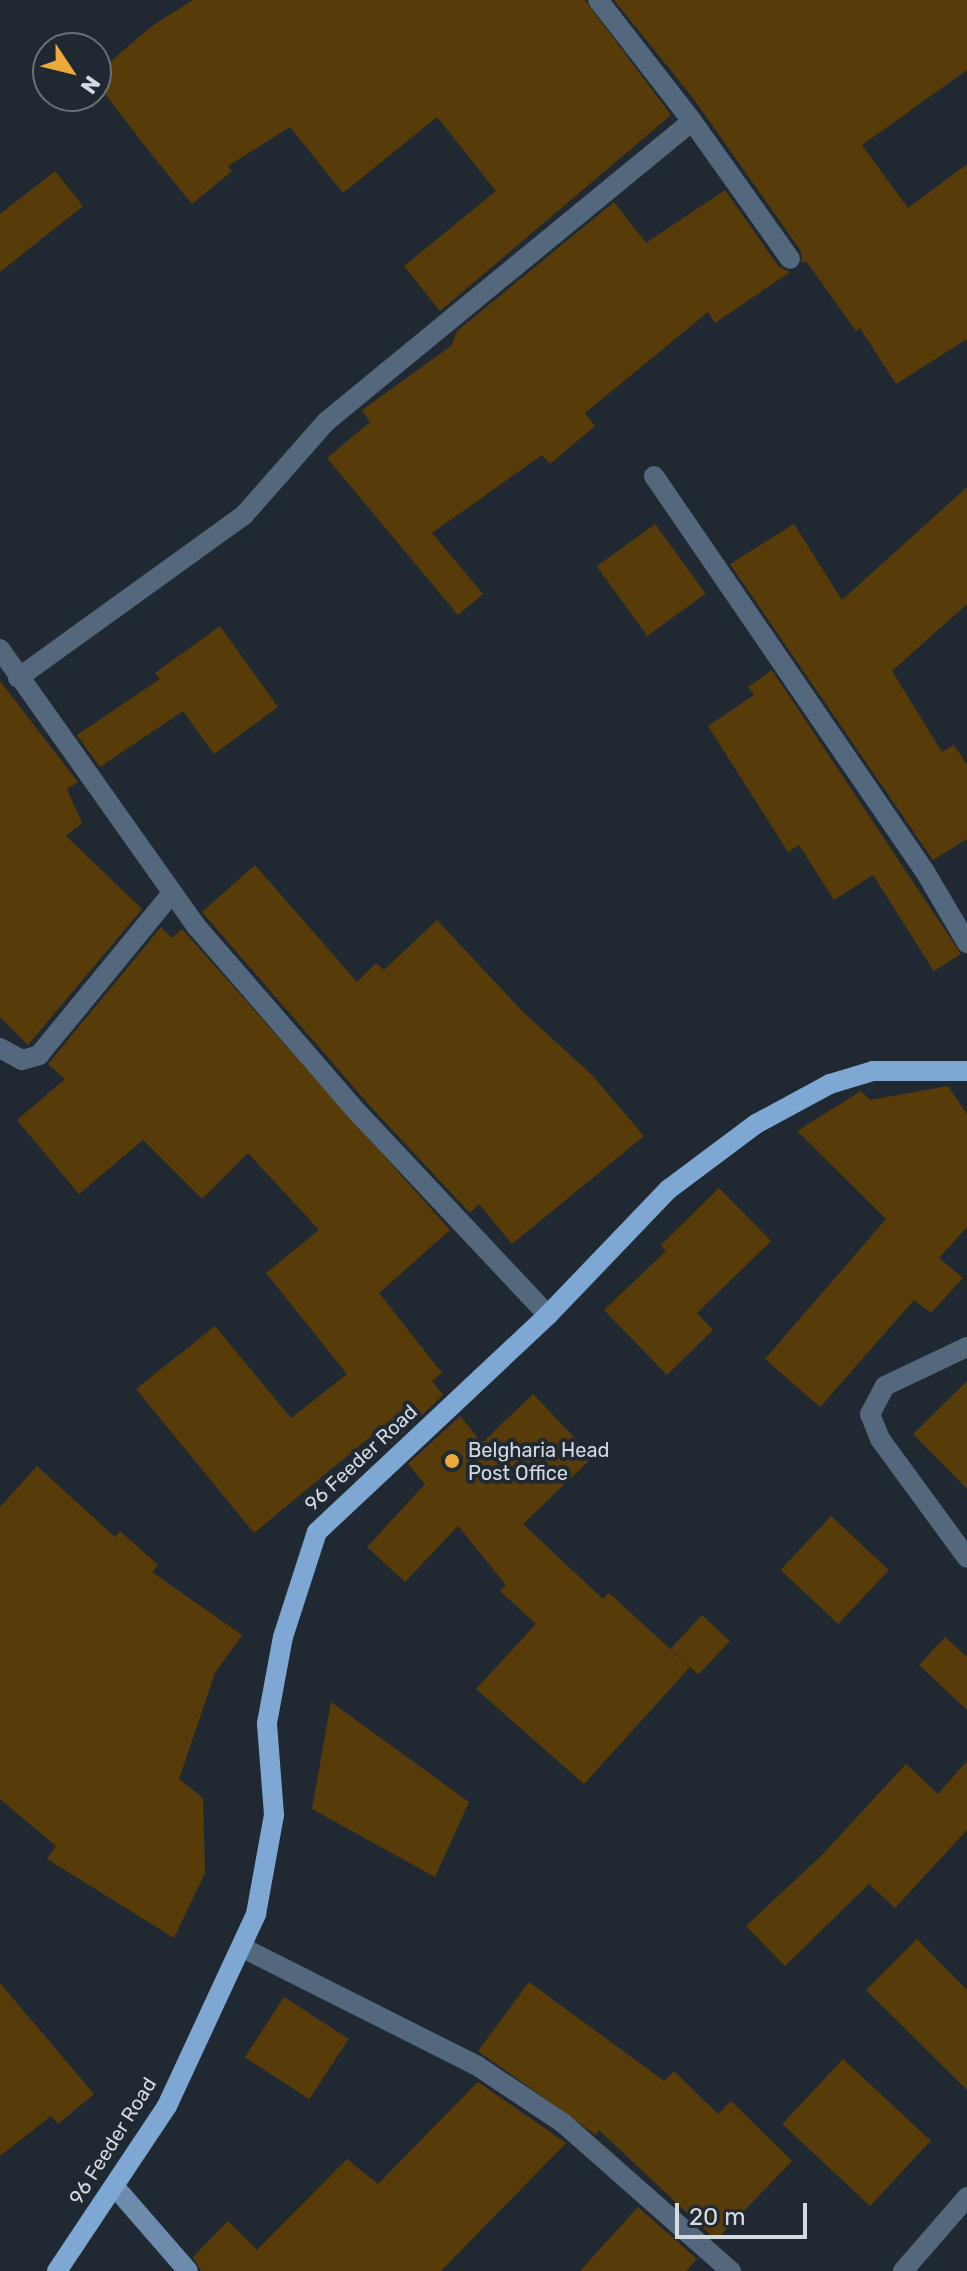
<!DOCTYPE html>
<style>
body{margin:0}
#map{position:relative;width:967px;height:2271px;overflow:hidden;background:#202932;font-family:Rubik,sans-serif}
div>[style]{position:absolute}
.building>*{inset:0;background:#573b08;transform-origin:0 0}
.street>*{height:20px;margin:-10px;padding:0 10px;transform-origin:10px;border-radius:10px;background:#54687d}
.secondary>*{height:20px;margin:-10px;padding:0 10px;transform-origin:10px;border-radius:10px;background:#6c8bad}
.primary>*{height:20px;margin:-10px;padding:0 10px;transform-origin:10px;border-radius:10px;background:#7ea7d3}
.dots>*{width:22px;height:22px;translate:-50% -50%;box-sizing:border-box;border:4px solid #202932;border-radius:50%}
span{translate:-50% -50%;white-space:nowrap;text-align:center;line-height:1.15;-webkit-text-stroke:8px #202932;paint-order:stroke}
.poi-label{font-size:20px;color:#d4dae0}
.left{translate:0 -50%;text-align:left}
.street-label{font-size:20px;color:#d4dae0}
.north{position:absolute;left:32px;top:32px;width:80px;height:80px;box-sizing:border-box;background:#202932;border:2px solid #687078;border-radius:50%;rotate:125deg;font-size:22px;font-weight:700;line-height:32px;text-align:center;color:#d4dae0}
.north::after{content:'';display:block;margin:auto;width:28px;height:36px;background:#ebaa39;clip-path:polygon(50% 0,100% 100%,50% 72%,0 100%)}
.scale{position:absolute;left:675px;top:2203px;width:132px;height:36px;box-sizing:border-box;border:4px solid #d4dae0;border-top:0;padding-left:10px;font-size:24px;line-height:28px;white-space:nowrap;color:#d4dae0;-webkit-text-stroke:6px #202932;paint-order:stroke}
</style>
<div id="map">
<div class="building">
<i style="clip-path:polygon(193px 0,585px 0,671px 115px,440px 311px,404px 266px,496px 191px,437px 117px,343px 193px,290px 127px,228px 166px,232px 171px,192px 204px,145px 146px,96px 82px,96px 74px,152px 26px)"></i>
<i style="clip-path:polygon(614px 0,967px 0,967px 70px,862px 145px,908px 208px,967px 164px,967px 339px,896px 384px,860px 328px,856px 331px,806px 261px,802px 263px,801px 251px,693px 98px)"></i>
<i style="clip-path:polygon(55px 171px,83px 206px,0 272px,0 214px)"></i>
<i style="clip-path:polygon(725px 190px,779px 267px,790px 272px,715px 323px,708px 312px,585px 413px,595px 426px,550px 464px,542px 455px,432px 533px,483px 594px,458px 615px,327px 458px,370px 422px,362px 410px,451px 346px,457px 331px,614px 202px,646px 243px)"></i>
<i style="clip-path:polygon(967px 487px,967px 604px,892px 671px,942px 752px,954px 745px,967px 765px,967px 839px,933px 860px,730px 564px,794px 524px,842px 600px)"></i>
<i style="left:655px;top:524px;width:86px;height:72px;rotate:54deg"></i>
<i style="clip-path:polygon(220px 626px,278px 707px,214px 754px,183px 711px,100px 767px,77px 735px,160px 679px,155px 673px)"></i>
<i style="clip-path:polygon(772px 670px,961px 954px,934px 971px,873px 875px,834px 900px,799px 845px,788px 852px,708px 726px,754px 695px,748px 687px)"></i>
<i style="clip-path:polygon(0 681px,78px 782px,67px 789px,82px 823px,66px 836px,142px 909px,28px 1045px,0 1017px)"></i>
<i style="clip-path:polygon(255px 865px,357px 982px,376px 963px,384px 970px,437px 920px,523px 1012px,592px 1075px,644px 1136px,512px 1244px,479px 1204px,470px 1213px,370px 1106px,202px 912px)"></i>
<i style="clip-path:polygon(161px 927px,172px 938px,182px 929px,450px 1230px,379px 1293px,442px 1373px,432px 1381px,443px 1395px,392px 1444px,380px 1429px,254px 1533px,136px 1389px,215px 1326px,291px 1418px,347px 1374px,266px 1273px,319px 1230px,248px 1153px,202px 1199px,143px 1140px,79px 1194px,17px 1120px,65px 1079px,48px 1064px)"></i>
<i style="clip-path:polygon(948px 1086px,967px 1114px,967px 1227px,939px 1258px,963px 1278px,931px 1313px,914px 1300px,820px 1407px,765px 1359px,886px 1219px,797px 1131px,861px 1091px,870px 1100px)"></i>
<i style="clip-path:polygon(719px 1188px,771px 1241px,697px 1313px,713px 1330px,667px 1375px,604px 1310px,666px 1251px,661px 1245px)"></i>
<i style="clip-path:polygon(967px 1381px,967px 1489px,913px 1434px)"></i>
<i style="clip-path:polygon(533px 1394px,593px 1457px,523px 1524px,603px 1599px,609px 1593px,690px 1667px,584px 1784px,476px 1689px,536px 1624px,500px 1591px,506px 1585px,458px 1526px,405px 1582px,367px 1547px,425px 1484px,408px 1464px,460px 1416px,482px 1443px)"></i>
<i style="clip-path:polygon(37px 1466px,115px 1537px,120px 1531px,158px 1565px,152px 1572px,242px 1635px,215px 1673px,179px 1779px,203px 1798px,205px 1873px,174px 1938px,47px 1859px,56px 1846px,0 1799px,0 1507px)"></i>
<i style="left:831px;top:1516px;width:79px;height:74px;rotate:43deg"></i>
<i style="left:702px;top:1615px;width:38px;height:46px;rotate:43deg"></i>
<i style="clip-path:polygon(945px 1637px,967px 1657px,967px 1710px,919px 1665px)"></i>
<i style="clip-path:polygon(331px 1702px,469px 1802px,435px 1877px,312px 1809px)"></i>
<i style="clip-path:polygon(967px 1761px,967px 1830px,895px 1908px,869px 1884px,785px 1966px,746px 1926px,822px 1855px,906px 1764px,938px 1794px)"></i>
<i style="clip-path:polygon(917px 1939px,967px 1990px,967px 2090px,866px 1990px)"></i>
<i style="clip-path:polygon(529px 1982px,664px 2081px,674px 2071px,718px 2114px,731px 2101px,792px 2161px,716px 2240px,599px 2130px,596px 2135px,478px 2051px)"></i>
<i style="clip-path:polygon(0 1983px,94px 2094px,58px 2124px,51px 2116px,0 2156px)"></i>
<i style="left:284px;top:1997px;width:77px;height:72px;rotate:33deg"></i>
<i style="left:843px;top:2059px;width:120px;height:89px;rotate:43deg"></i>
<i style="clip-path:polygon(478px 2082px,566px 2143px,441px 2271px,201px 2271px,193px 2257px,228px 2221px,257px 2250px,347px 2159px,378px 2184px)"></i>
<i style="clip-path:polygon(638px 2207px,697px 2259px,686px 2271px,580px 2271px)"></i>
</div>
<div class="street">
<i style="left:692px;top:121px;width:169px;rotate:54.6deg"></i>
<i style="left:654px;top:476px;width:478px;rotate:55.6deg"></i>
<i style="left:924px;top:870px;width:85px;rotate:59.5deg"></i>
<i style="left:0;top:649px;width:339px;rotate:54.7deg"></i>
<i style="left:196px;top:926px;width:250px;rotate:49.1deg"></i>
<i style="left:360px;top:1115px;width:274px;rotate:46.8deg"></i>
<i style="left:18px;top:678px;width:279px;rotate:-35.8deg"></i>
<i style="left:244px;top:515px;width:125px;rotate:-48.6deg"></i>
<i style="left:327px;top:421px;width:472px;rotate:-39.4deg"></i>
<i style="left:692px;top:121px;width:153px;rotate:-127.8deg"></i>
<i style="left:0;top:1048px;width:25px;rotate:29deg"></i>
<i style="left:22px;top:1060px;width:18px;rotate:-16deg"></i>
<i style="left:39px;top:1055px;width:210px;rotate:-50.6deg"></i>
<i style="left:967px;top:1347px;width:91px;rotate:154.6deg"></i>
<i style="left:885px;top:1386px;width:32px;rotate:118deg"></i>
<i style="left:870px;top:1414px;width:27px;rotate:68deg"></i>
<i style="left:880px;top:1439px;width:147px;rotate:53.8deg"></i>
<i style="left:243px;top:1948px;width:261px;rotate:26.7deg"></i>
<i style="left:476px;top:2065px;width:105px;rotate:33.7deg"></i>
<i style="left:563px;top:2123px;width:224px;rotate:41.4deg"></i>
<i style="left:903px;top:2271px;width:98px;rotate:-49.1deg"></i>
</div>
<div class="secondary">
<i style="left:115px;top:2187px;width:111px;rotate:49deg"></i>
</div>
<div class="primary">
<i style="left:57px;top:2271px;width:198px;rotate:-56.3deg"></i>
<i style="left:167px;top:2106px;width:212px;rotate:-65.1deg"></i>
<i style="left:256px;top:1914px;width:101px;rotate:-79.7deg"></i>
<i style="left:274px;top:1815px;width:92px;rotate:-94.4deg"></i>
<i style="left:267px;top:1723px;width:87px;rotate:-79.5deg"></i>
<i style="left:283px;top:1637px;width:110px;rotate:-72.1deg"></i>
<i style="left:317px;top:1532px;width:317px;rotate:-43.2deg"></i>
<i style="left:548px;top:1315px;width:175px;rotate:-46.2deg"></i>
<i style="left:669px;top:1189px;width:109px;rotate:-36.8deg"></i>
<i style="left:756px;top:1124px;width:84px;rotate:-28.4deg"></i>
<i style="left:830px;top:1084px;width:45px;rotate:-16.8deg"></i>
<i style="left:873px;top:1071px;width:94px"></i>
</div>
<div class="dots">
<i style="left:452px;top:1461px;background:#ebaa39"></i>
</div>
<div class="poi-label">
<span class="left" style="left:468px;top:1462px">Belgharia Head<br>Post Office</span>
</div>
<div class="street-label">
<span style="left:361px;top:1458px;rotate:-43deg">96 Feeder Road</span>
<span style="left:113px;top:2141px;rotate:-58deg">96 Feeder Road</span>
</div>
<div class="north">N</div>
<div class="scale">20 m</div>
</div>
